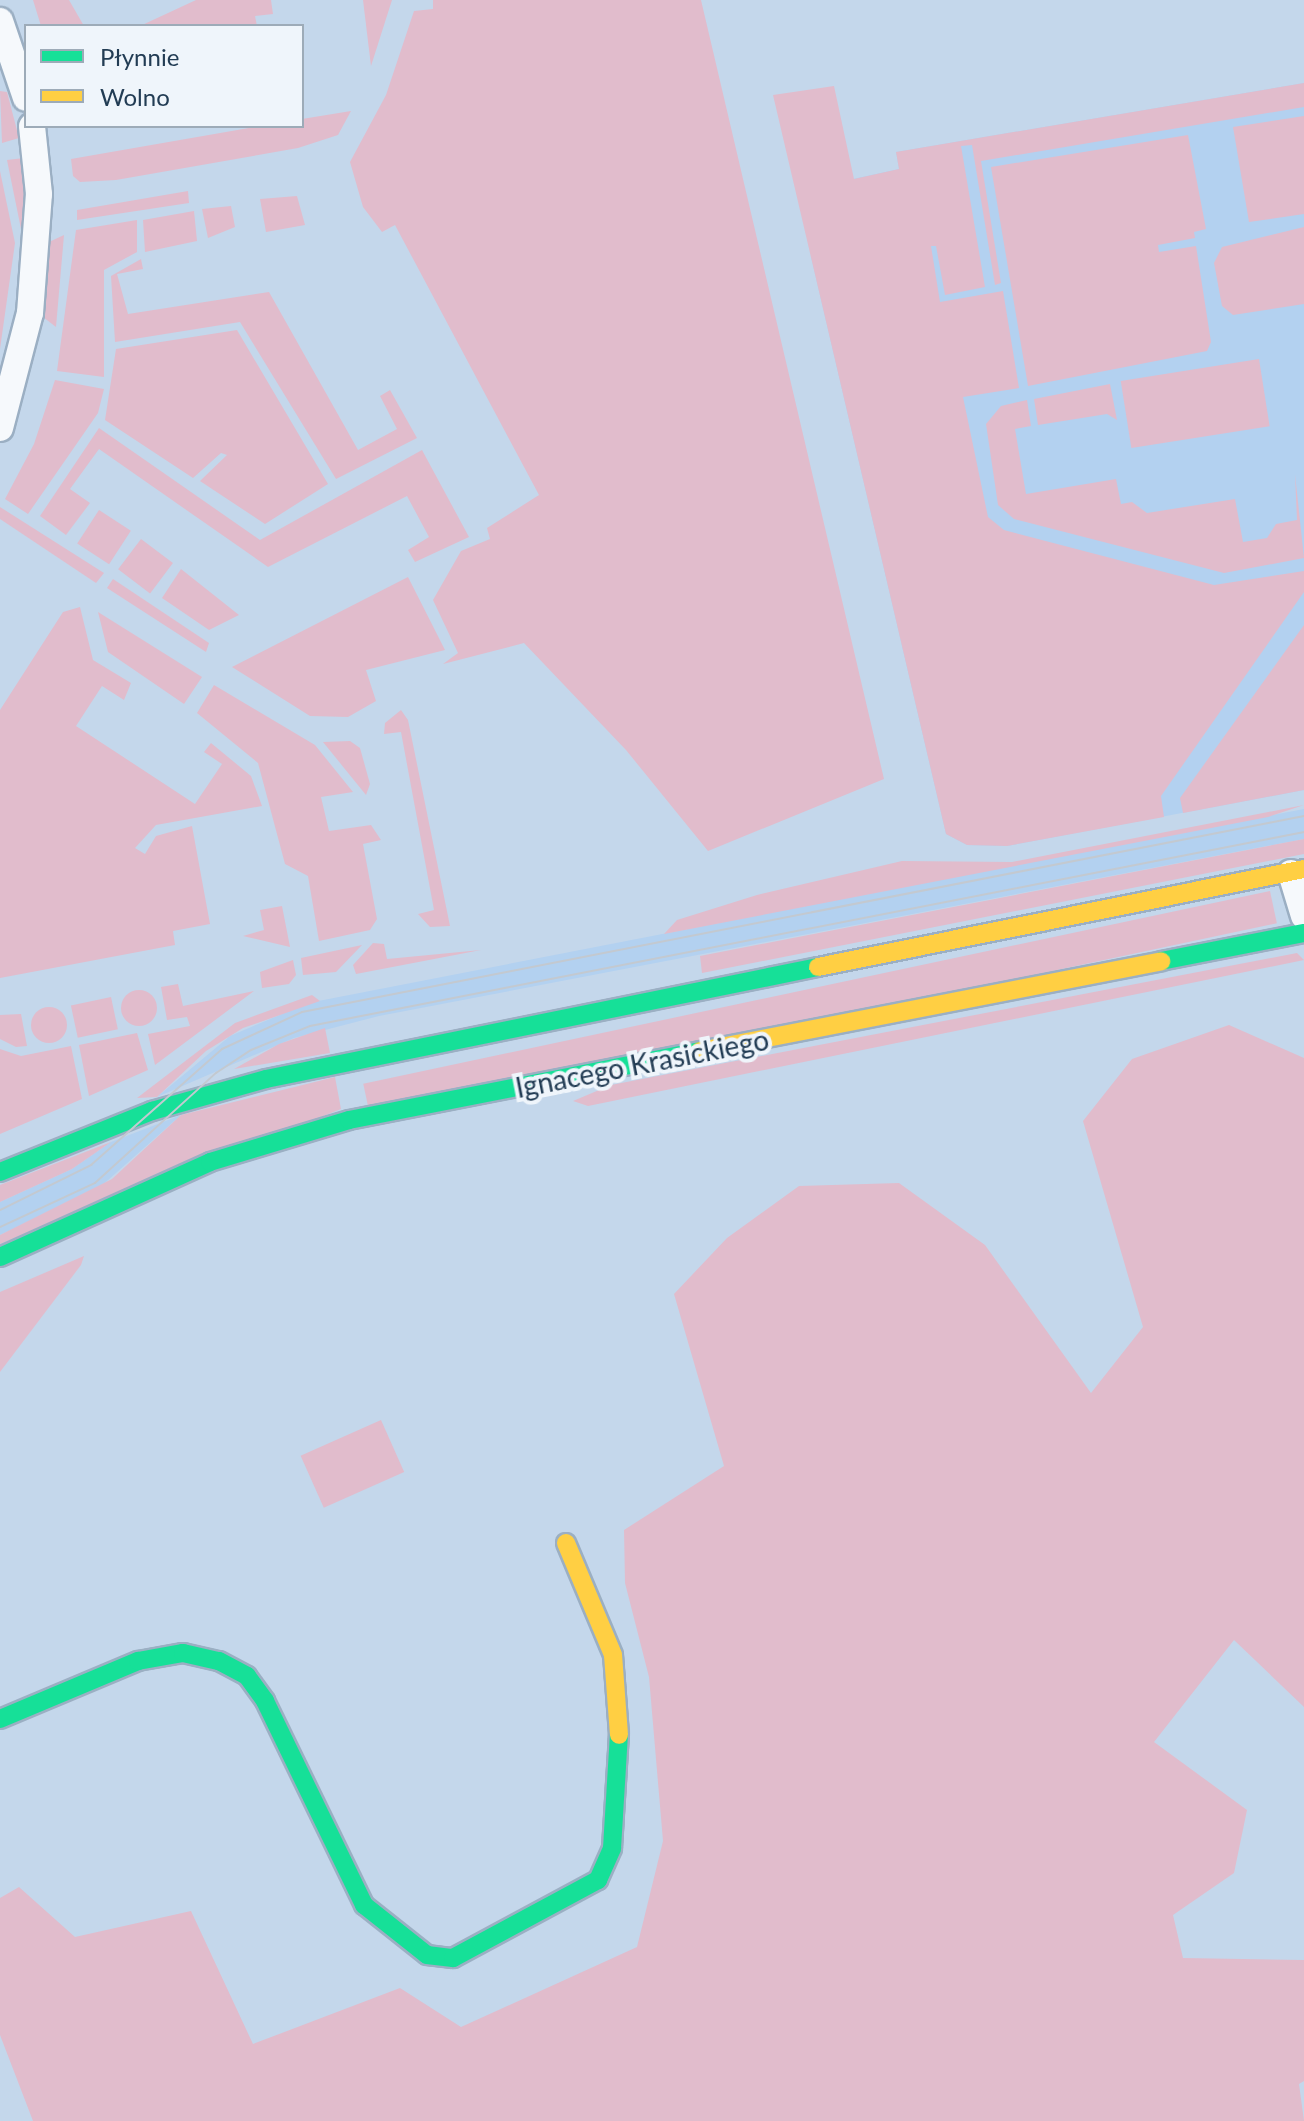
<!DOCTYPE html>
<meta charset="utf-8">
<style>
body{margin:0}
#map{position:relative;width:1304px;height:2121px;overflow:hidden;background:#c4d7eb;font-family:Lato,sans-serif}
div>[style]{position:absolute}
.built>*{inset:0;background:#b3d1f0}
.green>*{inset:0;background:#e1bccc;transform-origin:0 0}
.round{border-radius:50%}
.roads{filter:drop-shadow(2px 0 #9bafc3) drop-shadow(-2px 0 #9bafc3) drop-shadow(0 2px #9bafc3) drop-shadow(0 -2px #9bafc3)}
.street>*{height:26px;margin:-13px;padding:0 13px;transform-origin:13px;border-radius:13px;background:#f6f9fc}
.fast>*{height:18px;margin:-9px;padding:0 9px;transform-origin:9px;border-radius:9px;background:#16e098}
.slow>*{height:18px;margin:-9px;padding:0 9px;transform-origin:9px;border-radius:9px;background:#ffcf43}
.tram>*{height:2px;margin:-1px;padding:0 1px;transform-origin:1px;border-radius:1px;background:#c3c9d0}
span{translate:-50% -50%;white-space:nowrap;text-align:center;line-height:1.15;-webkit-text-stroke:8px #eff5fb;paint-order:stroke}
.street-label{font-size:28px;color:#223c54}
.legend{position:absolute;left:24px;top:24px;width:280px;height:104px;box-sizing:border-box;background:#eff5fb;border:2px solid #9dabb8;margin:0;padding:10px 14px;list-style:none;font-size:24px;color:#223c54}
.legend li{display:flex;align-items:center;gap:16px;height:40px}
.legend b{width:40px;border:2px solid #9dabb8}
</style>
<div id="map">
<div class="built">
<i style="clip-path:polygon(1304px 83px,1304px 790px,1007px 846px,967px 845px,946px 834px,811px 257px,862px 225px,853px 179px,899px 169px,896px 152px)"></i>
<i style="clip-path:polygon(1304px 809px,1304px 839px,379px 1016px,294px 1038px,157px 1097px,230px 1036px,308px 1003px)"></i>
<i style="clip-path:polygon(181px 1115px,98px 1189px,0 1235px,0 1202px,72px 1169px,111px 1142px)"></i>
</div>
<div class="green">
<i style="clip-path:polygon(33px 0,69px 0,84px 26px,41px 26px)"></i>
<i style="clip-path:polygon(196px 0,271px 0,273px 14px,255px 16px,257px 26px,140px 26px)"></i>
<i style="clip-path:polygon(363px 0,392px 0,371px 66px)"></i>
<i style="clip-path:polygon(433px 0,701px 0,884px 779px,708px 851px,626px 750px,524px 643px,443px 664px,458px 653px,433px 600px,461px 551px,490px 539px,487px 528px,539px 495px,395px 225px,382px 232px,363px 207px,350px 162px,386px 95px,414px 11px,433px 9px)"></i>
<i style="clip-path:polygon(1304px 83px,1304px 107px,981px 161px,1001px 283px,995px 285px,972px 145px,961px 146px,985px 287px,945px 295px,936px 246px,931px 246px,940px 302px,1003px 291px,1019px 388px,963px 397px,988px 517px,1004px 530px,1214px 585px,1304px 571px,1304px 592px,1161px 796px,1164px 817px,1007px 846px,967px 845px,946px 834px,773px 95px,834px 86px,854px 179px,899px 169px,896px 152px)"></i>
<i style="clip-path:polygon(0 91px,7px 92px,19px 138px,2px 143px)"></i>
<i style="clip-path:polygon(351px 111px,338px 135px,298px 148px,116px 180px,80px 182px,73px 176px,71px 159px,260px 126px,302px 126px,302px 119px)"></i>
<i style="clip-path:polygon(1304px 116px,1304px 214px,1249px 222px,1233px 127px)"></i>
<i style="clip-path:polygon(1188px 135px,1206px 229px,1194px 232px,1195px 238px,1158px 245px,1159px 252px,1196px 246px,1211px 342px,1207px 351px,1028px 386px,991px 167px)"></i>
<i style="clip-path:polygon(24px 158px,25px 215px,21px 229px,7px 160px)"></i>
<i style="clip-path:polygon(0 171px,15px 243px,0 349px)"></i>
<i style="clip-path:polygon(188px 191px,189px 203px,77px 220px,77px 210px)"></i>
<i style="clip-path:polygon(297px 196px,305px 225px,266px 232px,260px 199px)"></i>
<i style="clip-path:polygon(231px 206px,235px 227px,208px 238px,202px 209px)"></i>
<i style="clip-path:polygon(194px 211px,197px 241px,145px 252px,143px 220px)"></i>
<i style="clip-path:polygon(137px 220px,137px 252px,104px 270px,104px 377px,57px 371px,76px 230px)"></i>
<i style="clip-path:polygon(1304px 227px,1304px 304px,1233px 315px,1222px 306px,1214px 263px,1222px 247px)"></i>
<i style="clip-path:polygon(64px 235px,56px 327px,43px 317px,49px 242px)"></i>
<i style="clip-path:polygon(141px 259px,143px 269px,117px 274px,128px 314px,269px 292px,358px 450px,397px 429px,380px 396px,390px 390px,417px 438px,336px 479px,240px 322px,115px 342px,111px 276px)"></i>
<i style="clip-path:polygon(237px 330px,328px 484px,265px 524px,200px 481px,227px 455px,221px 453px,193px 478px,105px 420px,116px 349px)"></i>
<i style="left:1259px;top:359px;width:68px;height:140px;rotate:81deg"></i>
<i style="clip-path:polygon(55px 380px,104px 389px,98px 413px,28px 514px,5px 499px,34px 444px)"></i>
<i style="clip-path:polygon(1110px 384px,1117px 420px,1107px 414px,1038px 425px,1034px 399px)"></i>
<i style="clip-path:polygon(1027px 400px,1031px 426px,1015px 429px,1026px 494px,1116px 479px,1121px 504px,1132px 502px,1147px 513px,1235px 499px,1243px 542px,1267px 538px,1276px 524px,1297px 520px,1295px 474px,1304px 558px,1224px 573px,1014px 519px,998px 505px,986px 424px,1001px 406px)"></i>
<i style="clip-path:polygon(99px 428px,260px 540px,422px 450px,469px 537px,415px 562px,408px 550px,429px 537px,407px 496px,268px 567px,99px 449px,70px 489px,90px 503px,66px 535px,40px 516px)"></i>
<i style="clip-path:polygon(0 507px,104px 573px,96px 583px,0 519px)"></i>
<i style="left:99px;top:510px;width:38px;height:40px;rotate:33deg"></i>
<i style="left:141px;top:539px;width:40px;height:38px;rotate:37deg"></i>
<i style="clip-path:polygon(181px 569px,239px 615px,209px 630px,162px 598px)"></i>
<i style="clip-path:polygon(408px 577px,445px 650px,366px 670px,376px 701px,348px 717px,310px 716px,232px 667px)"></i>
<i style="clip-path:polygon(113px 579px,209px 643px,206px 652px,107px 588px)"></i>
<i style="clip-path:polygon(80px 607px,93px 660px,131px 683px,124px 700px,102px 686px,76px 726px,195px 804px,222px 764px,204px 752px,211px 743px,251px 776px,262px 806px,156px 825px,135px 848px,145px 854px,156px 836px,192px 826px,210px 924px,173px 931px,175px 945px,0 978px,0 710px,63px 612px)"></i>
<i style="clip-path:polygon(98px 612px,202px 677px,184px 704px,108px 652px)"></i>
<i style="clip-path:polygon(1304px 625px,1304px 790px,1183px 813px,1180px 798px)"></i>
<i style="clip-path:polygon(214px 685px,315px 745px,353px 792px,321px 797px,329px 831px,371px 825px,381px 840px,363px 844px,377px 919px,370px 930px,319px 941px,308px 876px,285px 864px,258px 763px,197px 713px)"></i>
<i style="clip-path:polygon(401px 710px,408px 720px,450px 926px,430px 927px,418px 914px,434px 910px,401px 732px,384px 734px,385px 723px)"></i>
<i style="clip-path:polygon(350px 741px,360px 748px,370px 784px,366px 795px,323px 742px)"></i>
<i style="clip-path:polygon(1304px 805px,1268px 817px,664px 934px,677px 920px,757px 895px,902px 861px,1012px 862px)"></i>
<i style="clip-path:polygon(1304px 839px,1304px 854px,702px 973px,700px 956px)"></i>
<i style="left:1270px;top:891px;width:33px;height:927px;rotate:78deg"></i>
<i style="clip-path:polygon(282px 906px,290px 947px,243px 936px,264px 930px,260px 910px)"></i>
<i style="clip-path:polygon(373px 943px,384px 944px,387px 959px,481px 950px,356px 974px,353px 965px)"></i>
<i style="clip-path:polygon(362px 945px,336px 972px,303px 975px,301px 958px)"></i>
<i style="clip-path:polygon(1297px 953px,1304px 960px,588px 1106px,573px 1101px,611px 1085px)"></i>
<i style="clip-path:polygon(293px 960px,296px 975px,289px 984px,262px 988px,260px 972px)"></i>
<i style="clip-path:polygon(178px 984px,183px 1006px,254px 991px,155px 1065px,148px 1034px,190px 1026px,187px 1017px,167px 1020px,161px 987px)"></i>
<i class="round" style="left:121px;top:990px;width:36px;height:36px"></i>
<i style="clip-path:polygon(312px 995px,320px 1001px,243px 1028px,206px 1051px,157px 1097px,137px 1098px,235px 1023px)"></i>
<i style="left:111px;top:997px;width:33px;height:41px;rotate:78deg"></i>
<i class="round" style="left:31px;top:1007px;width:36px;height:36px"></i>
<i style="clip-path:polygon(21px 1014px,27px 1046px,16px 1047px,0 1039px,0 1015px)"></i>
<i style="clip-path:polygon(1229px 1025px,1304px 1058px,1304px 1707px,1234px 1640px,1154px 1742px,1247px 1810px,1234px 1873px,1173px 1915px,1183px 1958px,1304px 1960px,1304px 2081px,1299px 2084px,1304px 2121px,33px 2121px,0 2035px,0 1898px,19px 1887px,75px 1937px,191px 1911px,253px 2044px,400px 1988px,461px 2027px,637px 1947px,663px 1841px,649px 1677px,625px 1583px,624px 1530px,724px 1466px,674px 1294px,727px 1238px,799px 1186px,899px 1183px,985px 1245px,1091px 1393px,1143px 1327px,1083px 1121px,1132px 1059px)"></i>
<i style="clip-path:polygon(325px 1028px,330px 1053px,234px 1069px,279px 1044px)"></i>
<i style="clip-path:polygon(137px 1033px,148px 1070px,89px 1096px,79px 1045px)"></i>
<i style="clip-path:polygon(71px 1046px,82px 1099px,0 1134px,0 1049px,21px 1056px)"></i>
<i style="clip-path:polygon(335px 1077px,341px 1109px,0 1244px,0 1235px,112px 1179px,181px 1115px)"></i>
<i style="clip-path:polygon(111px 1142px,72px 1169px,0 1202px,0 1185px)"></i>
<i style="clip-path:polygon(84px 1256px,81px 1265px,0 1372px,0 1292px)"></i>
<i style="left:381px;top:1420px;width:57px;height:88px;rotate:66deg"></i>
</div>
<div class="roads">
<div class="street">
<i style="left:0;top:21px;width:81px;rotate:71.3deg"></i>
<i style="left:0;top:428px;width:119px;rotate:-75.4deg"></i>
<i style="left:30px;top:313px;width:119px;rotate:-85.7deg"></i>
<i style="left:39px;top:194px;width:68px;rotate:-95.9deg"></i>
<i style="left:1291px;top:873px;width:45px;rotate:73.2deg"></i>
</div>
<div class="fast">
<i style="left:1161px;top:961px;width:146px;rotate:-11.1deg"></i>
<i style="left:0;top:1172px;width:164px;rotate:-21.9deg"></i>
<i style="left:152px;top:1111px;width:118px;rotate:-15.7deg"></i>
<i style="left:266px;top:1079px;width:563px;rotate:-11.47deg"></i>
<i style="left:0;top:1257px;width:230px;rotate:-24.3deg"></i>
<i style="left:210px;top:1162px;width:145px;rotate:-16.8deg"></i>
<i style="left:349px;top:1120px;width:358px;rotate:-11.1deg"></i>
<i style="left:0;top:1719px;width:150px;rotate:-22.8deg"></i>
<i style="left:138px;top:1661px;width:46px;rotate:-10.1deg"></i>
<i style="left:183px;top:1653px;width:37px;rotate:13deg"></i>
<i style="left:219px;top:1661px;width:32px;rotate:28deg"></i>
<i style="left:247px;top:1676px;width:31px;rotate:54deg"></i>
<i style="left:265px;top:1701px;width:227px;rotate:64.1deg"></i>
<i style="left:364px;top:1905px;width:80px;rotate:38.4deg"></i>
<i style="left:427px;top:1955px;width:26px;rotate:7deg"></i>
<i style="left:453px;top:1958px;width:165px;rotate:-28.3deg"></i>
<i style="left:598px;top:1880px;width:35px;rotate:-66deg"></i>
<i style="left:612px;top:1848px;width:113px;rotate:-86.5deg"></i>
</div>
<div class="slow">
<i style="left:818px;top:967px;width:496px;rotate:-11.4deg"></i>
<i style="left:700px;top:1051px;width:470px;rotate:-11deg"></i>
<i style="left:566px;top:1543px;width:121px;rotate:67.2deg"></i>
<i style="left:613px;top:1655px;width:80px;rotate:85.7deg"></i>
</div>
</div>
<div class="tram">
<i style="left:0;top:1210px;width:102px;rotate:-26.3deg"></i>
<i style="left:91px;top:1165px;width:175px;rotate:-41.5deg"></i>
<i style="left:222px;top:1049px;width:88px;rotate:-24.8deg"></i>
<i style="left:302px;top:1012px;width:1021px;rotate:-11.07deg"></i>
<i style="left:0;top:1227px;width:105px;rotate:-24.9deg"></i>
<i style="left:95px;top:1183px;width:164px;rotate:-42.3deg"></i>
<i style="left:216px;top:1073px;width:42px;rotate:-33.3deg"></i>
<i style="left:251px;top:1050px;width:64px;rotate:-22.1deg"></i>
<i style="left:310px;top:1026px;width:1013px;rotate:-11.04deg"></i>
</div>
<div class="street-label">
<span style="left:642px;top:1063px;rotate:-11deg">Ignacego Krasickiego</span>
</div>
<ul class="legend">
<li><b style="height:10px;background:#16e098"></b>Płynnie</li>
<li><b style="height:10px;background:#ffcf43"></b>Wolno</li>
</ul>
</div>
